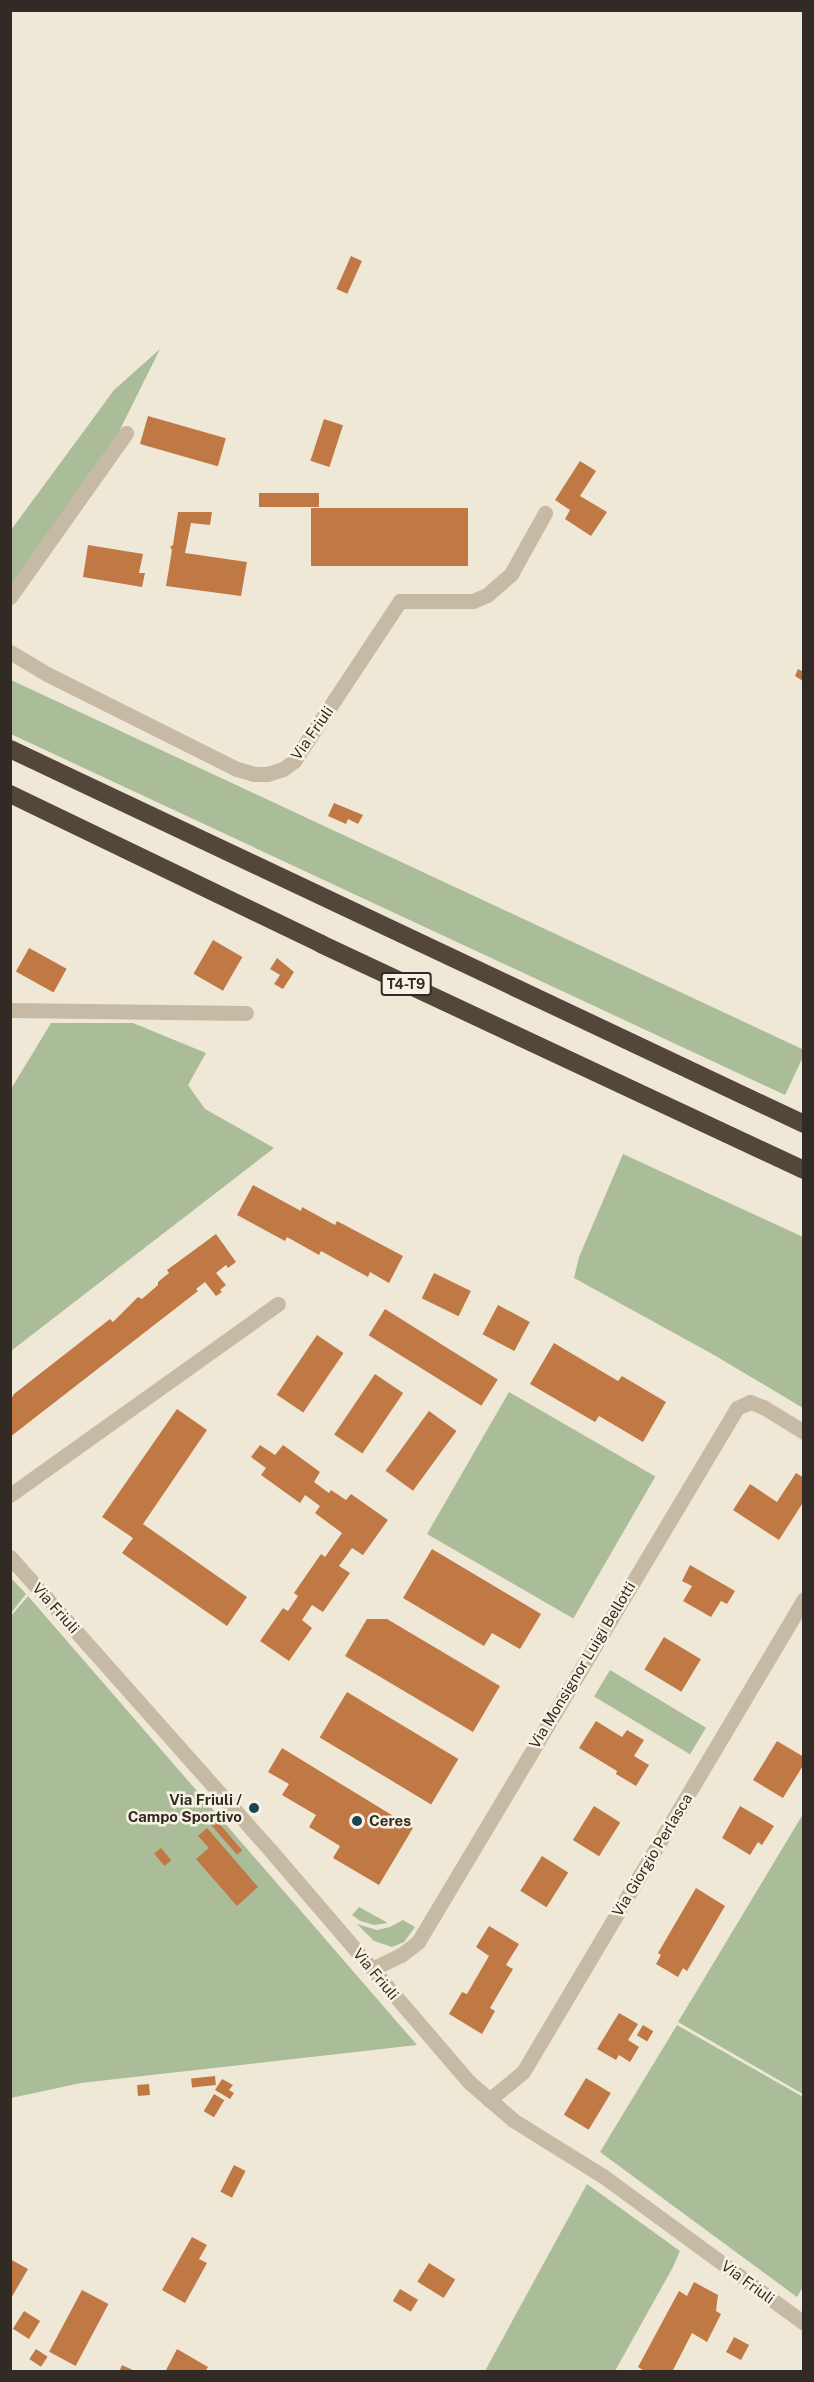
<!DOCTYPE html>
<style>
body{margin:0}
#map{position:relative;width:814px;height:2382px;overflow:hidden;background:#efe8d7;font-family:"Public Sans",sans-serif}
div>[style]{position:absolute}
.green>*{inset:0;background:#aabd98;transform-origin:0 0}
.building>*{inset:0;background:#c07944;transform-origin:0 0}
.minor>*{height:15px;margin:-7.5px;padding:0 7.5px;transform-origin:7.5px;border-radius:7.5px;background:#c6baa4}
.highway>*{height:18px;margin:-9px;padding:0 9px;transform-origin:9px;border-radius:9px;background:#53473c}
.dots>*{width:16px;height:16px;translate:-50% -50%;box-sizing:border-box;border:3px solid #f7f2e3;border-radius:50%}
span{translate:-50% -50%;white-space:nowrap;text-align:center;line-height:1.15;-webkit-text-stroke:5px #f7f2e3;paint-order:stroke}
.shield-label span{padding:2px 4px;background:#f7f2e3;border:2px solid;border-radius:4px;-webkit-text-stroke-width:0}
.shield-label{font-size:14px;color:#322b25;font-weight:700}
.street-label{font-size:15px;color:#322b25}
.poi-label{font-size:15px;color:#322b25;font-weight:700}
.right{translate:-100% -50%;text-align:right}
.left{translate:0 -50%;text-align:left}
.frame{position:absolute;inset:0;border:12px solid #322b25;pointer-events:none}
</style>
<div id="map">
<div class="green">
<i style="clip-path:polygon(160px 349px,92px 486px,11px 586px,11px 530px,114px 390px)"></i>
<i style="left:11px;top:680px;width:877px;height:49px;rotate:25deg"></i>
<i style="clip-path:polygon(51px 1023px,133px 1023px,206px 1053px,188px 1085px,205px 1109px,274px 1148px,11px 1351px,11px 1089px)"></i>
<i style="clip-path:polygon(623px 1154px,803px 1237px,803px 1408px,714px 1355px,574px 1278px,579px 1257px)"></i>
<i style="left:509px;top:1392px;width:169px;height:164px;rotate:30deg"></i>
<i style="clip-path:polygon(10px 1577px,26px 1594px,11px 1613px,10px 1613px)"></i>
<i style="clip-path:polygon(28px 1596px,417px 2045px,81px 2083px,11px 2098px,10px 1617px)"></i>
<i style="left:610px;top:1670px;width:112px;height:31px;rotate:31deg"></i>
<i style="clip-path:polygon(803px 1814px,803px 2094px,678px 2022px)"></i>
<i style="clip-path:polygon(359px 1907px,388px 1923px,374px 1925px,360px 1921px,352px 1915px)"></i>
<i style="clip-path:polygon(403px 1920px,415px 1927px,404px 1942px,392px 1947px,374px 1941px,357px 1924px,377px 1930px,390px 1927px)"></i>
<i style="clip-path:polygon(677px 2025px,803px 2097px,804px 2285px,797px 2297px,600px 2152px)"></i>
<i style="clip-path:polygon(587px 2184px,680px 2251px,673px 2267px,615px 2371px,485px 2371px)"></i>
</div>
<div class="building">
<i style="left:351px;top:256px;width:12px;height:36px;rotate:24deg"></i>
<i style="left:148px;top:416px;width:81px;height:29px;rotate:16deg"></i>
<i style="left:324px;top:419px;width:20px;height:44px;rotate:18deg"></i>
<i style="clip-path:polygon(580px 461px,596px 471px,580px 496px,607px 512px,591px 536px,565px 519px,570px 510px,555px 500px)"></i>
<i style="left:259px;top:493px;width:60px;height:14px"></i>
<i style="left:311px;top:508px;width:157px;height:58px"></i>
<i style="clip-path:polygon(178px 512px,212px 512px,210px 525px,191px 523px,185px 553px,247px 562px,241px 596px,166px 586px,172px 550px,170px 547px,173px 545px)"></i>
<i style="clip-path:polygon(88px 545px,143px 554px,139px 573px,145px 573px,142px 587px,83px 577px)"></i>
<i style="clip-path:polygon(798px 669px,804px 672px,803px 681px,795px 676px)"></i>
<i style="clip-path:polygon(334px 803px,363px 815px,358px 824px,348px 819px,346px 824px,328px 816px)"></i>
<i style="left:213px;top:940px;width:34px;height:39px;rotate:30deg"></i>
<i style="left:29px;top:948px;width:43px;height:27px;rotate:29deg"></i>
<i style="clip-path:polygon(277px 958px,294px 972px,283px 989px,274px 984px,280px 975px,270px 969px)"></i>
<i style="clip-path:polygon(253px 1185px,301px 1211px,302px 1207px,335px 1225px,337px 1221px,403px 1256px,389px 1283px,370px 1272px,368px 1277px,321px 1251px,319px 1255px,287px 1237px,285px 1241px,237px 1215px)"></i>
<i style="clip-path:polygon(216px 1234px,236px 1262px,228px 1268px,226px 1265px,216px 1273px,226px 1285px,220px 1290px,222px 1292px,216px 1296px,205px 1282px,196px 1289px,198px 1291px,10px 1437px,10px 1401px,14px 1394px,110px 1319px,113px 1322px,138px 1297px,142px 1299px,158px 1285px,158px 1282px,169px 1273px,167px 1270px)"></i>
<i style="left:434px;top:1273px;width:41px;height:28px;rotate:26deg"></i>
<i style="left:498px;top:1305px;width:36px;height:33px;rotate:28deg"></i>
<i style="left:385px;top:1309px;width:133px;height:31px;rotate:32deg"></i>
<i style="left:317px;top:1335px;width:32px;height:72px;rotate:34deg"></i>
<i style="clip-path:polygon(554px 1343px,618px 1381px,622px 1376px,666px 1402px,643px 1442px,599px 1416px,595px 1422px,530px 1384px)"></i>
<i style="left:375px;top:1374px;width:34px;height:73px;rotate:34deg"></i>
<i style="clip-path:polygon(177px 1409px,207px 1430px,143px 1524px,247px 1597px,227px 1626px,122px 1553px,133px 1538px,102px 1517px)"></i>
<i style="left:429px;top:1411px;width:34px;height:74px;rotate:36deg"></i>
<i style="clip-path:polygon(260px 1445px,275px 1455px,283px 1445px,320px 1472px,314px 1482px,329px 1493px,331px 1490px,346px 1500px,351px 1494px,388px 1520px,363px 1555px,352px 1548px,339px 1566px,350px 1573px,323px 1612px,312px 1605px,302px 1620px,312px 1628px,289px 1661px,260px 1641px,283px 1608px,288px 1611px,298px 1596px,294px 1593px,321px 1554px,325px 1557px,342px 1533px,315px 1513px,320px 1506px,305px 1495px,300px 1503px,261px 1475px,266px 1468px,251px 1457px)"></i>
<i style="clip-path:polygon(796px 1473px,804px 1478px,804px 1501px,779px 1540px,733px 1510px,750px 1484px,777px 1502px)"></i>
<i style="clip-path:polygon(432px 1549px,541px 1614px,520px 1649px,492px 1633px,484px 1646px,403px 1598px)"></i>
<i style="clip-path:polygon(690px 1565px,735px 1591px,727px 1604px,721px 1601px,711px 1617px,683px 1601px,692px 1586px,682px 1581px)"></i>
<i style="clip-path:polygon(367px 1619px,387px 1619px,500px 1686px,473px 1732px,345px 1656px)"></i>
<i style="left:664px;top:1637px;width:43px;height:38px;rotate:31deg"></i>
<i style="left:347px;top:1692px;width:130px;height:53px;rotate:31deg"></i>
<i style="clip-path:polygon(596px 1721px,622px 1737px,627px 1730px,644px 1740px,634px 1756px,649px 1765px,636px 1786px,616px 1774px,617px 1771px,579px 1748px)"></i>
<i style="clip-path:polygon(777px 1741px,804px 1757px,804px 1764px,783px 1798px,753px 1780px)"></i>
<i style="clip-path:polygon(282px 1748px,413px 1828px,379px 1885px,333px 1858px,340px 1846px,309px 1827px,316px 1815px,282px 1795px,289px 1784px,268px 1772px)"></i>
<i style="left:594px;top:1806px;width:31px;height:40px;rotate:32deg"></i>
<i style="clip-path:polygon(740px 1806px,774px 1826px,762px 1845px,758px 1842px,750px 1855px,722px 1838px)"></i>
<i style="left:216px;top:1820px;width:40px;height:7px;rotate:49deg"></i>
<i style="clip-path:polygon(207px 1828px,258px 1887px,237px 1906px,196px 1859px,209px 1848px,198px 1836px)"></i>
<i style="left:161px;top:1848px;width:16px;height:9px;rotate:50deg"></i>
<i style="left:542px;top:1856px;width:31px;height:41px;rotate:32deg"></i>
<i style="clip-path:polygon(696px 1888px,725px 1906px,687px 1971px,683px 1968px,678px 1977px,656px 1964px,661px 1955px,658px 1953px)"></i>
<i style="clip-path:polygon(489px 1926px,519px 1944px,506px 1965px,513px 1969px,490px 2008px,495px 2011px,482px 2034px,449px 2014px,462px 1992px,467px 1994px,489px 1956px,476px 1947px)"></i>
<i style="clip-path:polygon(619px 2013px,638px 2024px,628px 2040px,639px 2047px,630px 2062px,619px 2055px,616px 2060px,597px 2049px)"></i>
<i style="left:643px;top:2025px;width:12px;height:12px;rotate:31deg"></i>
<i style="left:215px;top:2076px;width:9px;height:24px;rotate:84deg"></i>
<i style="left:586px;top:2078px;width:29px;height:43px;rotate:31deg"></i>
<i style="clip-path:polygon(222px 2079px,233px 2085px,229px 2090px,234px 2093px,230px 2099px,215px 2090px)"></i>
<i style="left:149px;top:2084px;width:11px;height:12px;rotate:85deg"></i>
<i style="left:214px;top:2094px;width:12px;height:20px;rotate:31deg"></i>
<i style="left:234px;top:2165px;width:13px;height:30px;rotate:27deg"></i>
<i style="clip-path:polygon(192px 2237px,207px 2245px,199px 2259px,207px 2263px,185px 2303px,162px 2290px)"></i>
<i style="clip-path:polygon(10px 2259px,28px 2269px,10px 2300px)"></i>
<i style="left:429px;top:2263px;width:31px;height:22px;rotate:32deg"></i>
<i style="clip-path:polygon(694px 2282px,718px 2295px,716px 2311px,721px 2314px,707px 2342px,692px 2333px,672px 2372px,646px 2372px,638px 2367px,679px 2291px,687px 2296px)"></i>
<i style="left:400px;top:2289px;width:21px;height:14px;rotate:31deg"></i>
<i style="left:82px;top:2290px;width:30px;height:70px;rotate:28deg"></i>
<i style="left:24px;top:2311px;width:19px;height:21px;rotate:32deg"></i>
<i style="left:734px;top:2337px;width:17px;height:17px;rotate:28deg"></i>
<i style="left:36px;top:2349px;width:14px;height:12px;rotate:34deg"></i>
<i style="clip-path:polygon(177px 2349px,208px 2367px,205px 2372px,165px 2372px)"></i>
<i style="clip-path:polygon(122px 2365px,137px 2372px,119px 2372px)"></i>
</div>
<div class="minor">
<i style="left:10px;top:597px;width:201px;rotate:-54.7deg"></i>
<i style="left:10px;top:652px;width:43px;rotate:30.7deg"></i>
<i style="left:47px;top:674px;width:212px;rotate:26.6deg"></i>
<i style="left:237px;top:769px;width:18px;rotate:16deg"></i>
<i style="left:254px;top:774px;width:13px"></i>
<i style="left:267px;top:774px;width:17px;rotate:-17deg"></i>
<i style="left:283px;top:769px;width:14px;rotate:-36deg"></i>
<i style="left:294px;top:761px;width:192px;rotate:-56.5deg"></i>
<i style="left:400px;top:601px;width:73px"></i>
<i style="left:473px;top:601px;width:15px;rotate:-23deg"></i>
<i style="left:487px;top:595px;width:32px;rotate:-41deg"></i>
<i style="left:511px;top:574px;width:70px;rotate:-60.9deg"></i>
<i style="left:10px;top:1010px;width:236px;rotate:0.7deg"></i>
<i style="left:10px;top:1495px;width:329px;rotate:-35.5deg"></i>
<i style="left:10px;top:1557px;width:393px;rotate:48.4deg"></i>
<i style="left:271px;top:1851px;width:304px;rotate:49.4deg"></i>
<i style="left:469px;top:2082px;width:58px;rotate:40.8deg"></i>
<i style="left:513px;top:2120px;width:106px;rotate:31.9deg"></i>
<i style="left:603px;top:2176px;width:249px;rotate:36.2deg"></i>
<i style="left:372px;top:1969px;width:32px;rotate:-26deg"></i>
<i style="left:401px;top:1955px;width:21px;rotate:-37deg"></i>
<i style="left:418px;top:1942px;width:622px;rotate:-59.15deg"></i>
<i style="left:737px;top:1408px;width:14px;rotate:-25deg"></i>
<i style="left:750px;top:1402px;width:14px;rotate:21deg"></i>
<i style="left:763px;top:1407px;width:48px;rotate:31.4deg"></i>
<i style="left:489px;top:2100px;width:44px;rotate:-39.5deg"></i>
<i style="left:523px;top:2072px;width:550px;rotate:-59.29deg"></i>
</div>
<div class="highway">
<i style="left:10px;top:749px;width:878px;rotate:25.28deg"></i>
<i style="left:10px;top:794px;width:345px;rotate:25.7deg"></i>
<i style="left:321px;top:944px;width:533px;rotate:25.08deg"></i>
</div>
<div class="dots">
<i style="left:254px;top:1808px;background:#1d4451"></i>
<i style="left:357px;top:1821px;background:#1d4451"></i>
</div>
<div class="shield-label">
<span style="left:406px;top:984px">T4-T9</span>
</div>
<div class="street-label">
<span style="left:312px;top:733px;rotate:-55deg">Via Friuli</span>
<span style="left:56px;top:1608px;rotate:48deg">Via Friuli</span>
<span style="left:582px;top:1665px;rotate:-59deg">Via Monsignor Luigi Bellotti</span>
<span style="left:652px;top:1855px;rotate:-59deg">Via Giorgio Perlasca</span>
<span style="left:376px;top:1974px;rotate:50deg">Via Friuli</span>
<span style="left:748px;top:2282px;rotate:36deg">Via Friuli</span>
</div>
<div class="poi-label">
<span class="right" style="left:242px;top:1808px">Via Friuli /<br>Campo Sportivo</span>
<span class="left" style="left:369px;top:1821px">Ceres</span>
</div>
<div class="frame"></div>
</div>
